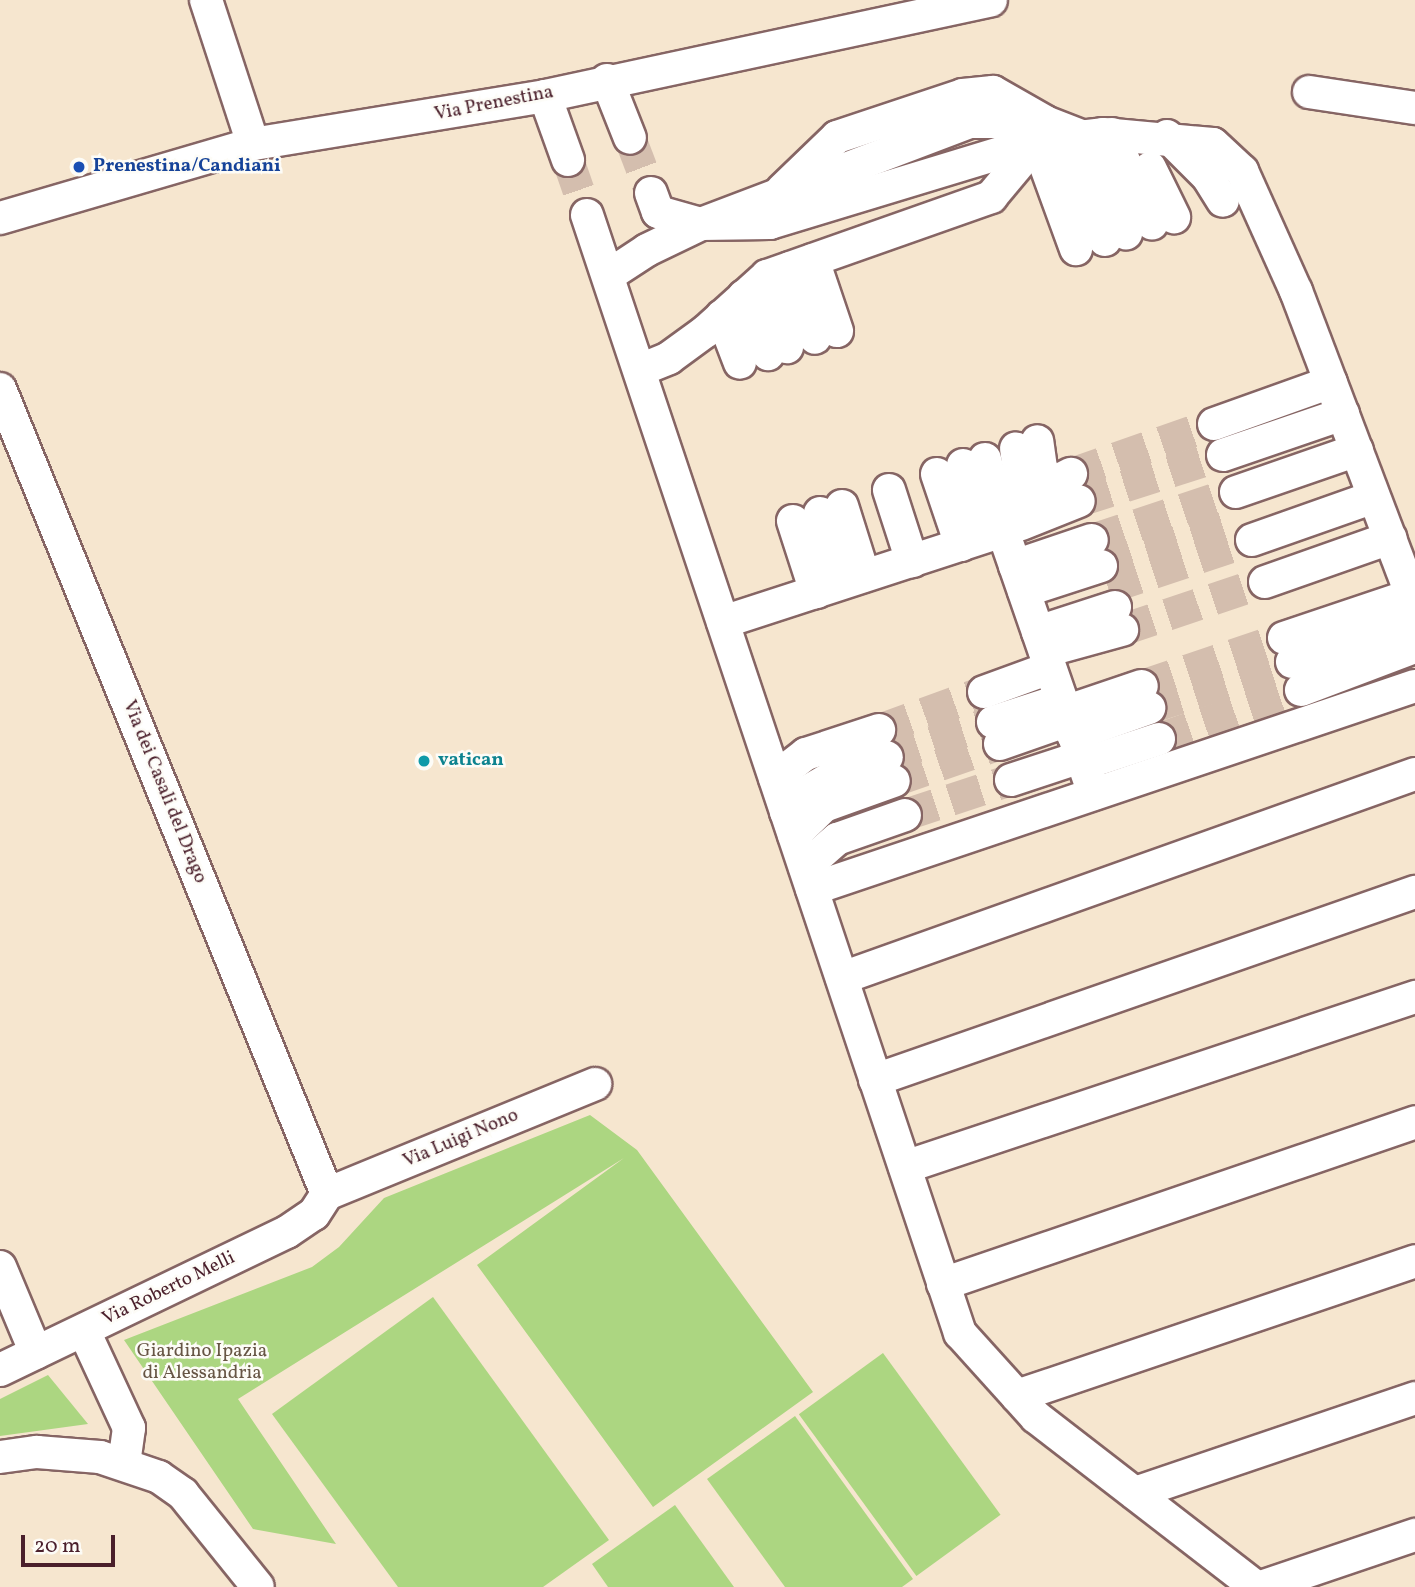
<!DOCTYPE html>
<html>
<head>
<meta charset="utf-8">
<style>
	body { margin:0 }
	#map { position:relative; width:1415px; height:1587px; overflow:hidden; background:#f6e6cf; font-family:Vollkorn,serif }
	div>[style] { position:absolute }
	.green>* { inset:0; background:#acd681; transform-origin:0 0 }
	.minor-tunnel>* { height:32px; margin-top:-16px; transform-origin:0; background:repeating-linear-gradient(90deg,#d4beae 0 32px,transparent 0 48px) }
	.roads { filter:drop-shadow(2px 0 #866564) drop-shadow(-2px 0 #866564) drop-shadow(0 2px #866564) drop-shadow(0 -2px #866564) }
	.minor>* { height:32px; margin:-16px; padding:0 16px; transform-origin:16px; border-radius:16px; background:#fff }
	.dots>* { width:19px; height:19px; translate:-50% -50%; box-sizing:border-box; border:4px solid #fdfcf7; border-radius:50% }
	span { translate:-50% -50%; white-space:nowrap; text-align:center; line-height:1.15; -webkit-text-stroke:5px #fdfcf7; paint-order:stroke }
	.street-label { font-size:19px; color:#4a1f2b }
	.transit-label { font-size:19px; color:#164399; font-weight:700 }
	.left { translate:0 -50%; text-align:left }
	.culture-label { font-size:19px; color:#0d838f; font-weight:700 }
	.park-label { font-size:19px; color:#675645 }
	.scale { position:absolute; left:21px; top:1535px; width:94px; height:32px; box-sizing:border-box; border:4px solid #4a1f2b; border-top:0; padding-left:9px; font-size:21px; line-height:24px; white-space:nowrap; color:#4a1f2b; -webkit-text-stroke:5px #fdfcf7; paint-order:stroke }
</style>
</head>
<body>
<div id="map">
	<div class="green">
		<div style="clip-path:polygon(590px 1115px,637px 1150px,813px 1392px,653px 1507px,477px 1265px,624px 1158px,238px 1399px,336px 1544px,253px 1529px,124px 1340px,312px 1267px,339px 1247px,384px 1198px)"></div>
		<div style="clip-path:polygon(433px 1297px,609px 1540px,543px 1587px,398px 1587px,272px 1414px)"></div>
		<div style="left:883px;top:1353px;width:200px;height:104px;rotate:54deg"></div>
		<div style="clip-path:polygon(48px 1375px,88px 1424px,0 1436px,0 1399px)"></div>
		<div style="clip-path:polygon(795px 1416px,913px 1579px,902px 1587px,785px 1587px,707px 1479px)"></div>
		<div style="clip-path:polygon(675px 1505px,734px 1587px,608px 1587px,592px 1564px)"></div>
	</div>
	<div class="minor-tunnel">
		<div style="left:630px;top:138px;width:59px;rotate:69.1deg"></div>
		<div style="left:568px;top:160px;width:58px;rotate:70.9deg"></div>
		<div style="left:1071px;top:474px;width:151px;rotate:-19.3deg"></div>
		<div style="left:1079px;top:501px;width:151px;rotate:-17.7deg"></div>
		<div style="left:1092px;top:540px;width:152px;rotate:-18.4deg"></div>
		<div style="left:1101px;top:566px;width:132px;rotate:-17.6deg"></div>
		<div style="left:1108px;top:588px;width:152px;rotate:-18.4deg"></div>
		<div style="left:1122px;top:630px;width:151px;rotate:-18.6deg"></div>
		<div style="left:1142px;top:686px;width:150px;rotate:-18.7deg"></div>
		<div style="left:1149px;top:708px;width:150px;rotate:-17.8deg"></div>
		<div style="left:879px;top:730px;width:112px;rotate:-19.9deg"></div>
		<div style="left:1159px;top:739px;width:150px;rotate:-19deg"></div>
		<div style="left:887px;top:757px;width:112px;rotate:-18.3deg"></div>
		<div style="left:894px;top:781px;width:112px;rotate:-19.2deg"></div>
		<div style="left:905px;top:815px;width:112px;rotate:-18.3deg"></div>
	</div>
	<div class="roads">
		<div class="minor">
			<div style="left:206px;top:0;width:151px;rotate:71.9deg"></div>
			<div style="left:607px;top:80px;width:62px;rotate:68.4deg"></div>
			<div style="left:1309px;top:92px;width:107px;rotate:8.6deg"></div>
			<div style="left:545px;top:96px;width:68px;rotate:70.2deg"></div>
			<div style="left:1112px;top:134px;width:98px;rotate:66deg"></div>
			<div style="left:1167px;top:136px;width:58px;rotate:45deg"></div>
			<div style="left:1208px;top:177px;width:28px;rotate:58deg"></div>
			<div style="left:1059px;top:139px;width:111px;rotate:65.5deg"></div>
			<div style="left:1037px;top:142px;width:114px;rotate:70deg"></div>
			<div style="left:1150px;top:168px;width:55px;rotate:63.9deg"></div>
			<div style="left:782px;top:190px;width:76px;rotate:-43.9deg"></div>
			<div style="left:837px;top:137px;width:133px;rotate:-18.4deg"></div>
			<div style="left:963px;top:95px;width:30px;rotate:-6deg"></div>
			<div style="left:993px;top:92px;width:59px;rotate:29.6deg"></div>
			<div style="left:651px;top:193px;width:20px;rotate:70deg"></div>
			<div style="left:658px;top:212px;width:45px;rotate:15.6deg"></div>
			<div style="left:701px;top:224px;width:69px;rotate:-0.8deg"></div>
			<div style="left:770px;top:223px;width:279px;rotate:-16.9deg"></div>
			<div style="left:1037px;top:142px;width:66px;rotate:-6.9deg"></div>
			<div style="left:1103px;top:134px;width:110px;rotate:5.2deg"></div>
			<div style="left:1213px;top:144px;width:40px;rotate:43deg"></div>
			<div style="left:1242px;top:171px;width:132px;rotate:65.8deg"></div>
			<div style="left:1296px;top:291px;width:335px;rotate:69.2deg"></div>
			<div style="left:587px;top:215px;width:1179px;rotate:71.55deg"></div>
			<div style="left:960px;top:1333px;width:113px;rotate:47.9deg"></div>
			<div style="left:1036px;top:1417px;width:278px;rotate:37.7deg"></div>
			<div style="left:0;top:218px;width:264px;rotate:-16.3deg"></div>
			<div style="left:253px;top:144px;width:296px;rotate:-9.3deg"></div>
			<div style="left:545px;top:96px;width:456px;rotate:-12.1deg"></div>
			<div style="left:813px;top:260px;width:75px;rotate:71.3deg"></div>
			<div style="left:790px;top:268px;width:74px;rotate:70.3deg"></div>
			<div style="left:609px;top:275px;width:45px;rotate:-33.3deg"></div>
			<div style="left:647px;top:250px;width:60px;rotate:-25.7deg"></div>
			<div style="left:701px;top:224px;width:288px;rotate:-20.8deg"></div>
			<div style="left:970px;top:122px;width:75px"></div>
			<div style="left:1045px;top:122px;width:40px;rotate:21deg"></div>
			<div style="left:1082px;top:136px;width:49px;rotate:60.8deg"></div>
			<div style="left:1106px;top:179px;width:58px;rotate:69.7deg"></div>
			<div style="left:767px;top:276px;width:74px;rotate:74.3deg"></div>
			<div style="left:744px;top:296px;width:63px;rotate:67.5deg"></div>
			<div style="left:722px;top:316px;width:50px;rotate:69deg"></div>
			<div style="left:640px;top:370px;width:31px;rotate:-22deg"></div>
			<div style="left:669px;top:358px;width:46px;rotate:-36.1deg"></div>
			<div style="left:706px;top:331px;width:82px;rotate:-42deg"></div>
			<div style="left:767px;top:276px;width:238px;rotate:-19.4deg"></div>
			<div style="left:991px;top:197px;width:72px;rotate:-50.1deg"></div>
			<div style="left:0;top:389px;width:869px;rotate:67.89deg"></div>
			<div style="left:1214px;top:424px;width:124px;rotate:-19.7deg"></div>
			<div style="left:1223px;top:455px;width:127px;rotate:-18.9deg"></div>
			<div style="left:985px;top:459px;width:74px;rotate:76deg"></div>
			<div style="left:963px;top:465px;width:51px;rotate:73deg"></div>
			<div style="left:937px;top:474px;width:75px;rotate:71.3deg"></div>
			<div style="left:889px;top:490px;width:75px;rotate:72.1deg"></div>
			<div style="left:1022px;top:492px;width:31px;rotate:-52deg"></div>
			<div style="left:1041px;top:468px;width:27px;rotate:-98deg"></div>
			<div style="left:1236px;top:492px;width:128px;rotate:-19.1deg"></div>
			<div style="left:842px;top:506px;width:73px;rotate:72.6deg"></div>
			<div style="left:820px;top:513px;width:72px;rotate:70.6deg"></div>
			<div style="left:793px;top:521px;width:75px;rotate:72.1deg"></div>
			<div style="left:1007px;top:524px;width:35px;rotate:-65deg"></div>
			<div style="left:1022px;top:492px;width:44px;rotate:-97.8deg"></div>
			<div style="left:1021px;top:524px;width:62px;rotate:-21.6deg"></div>
			<div style="left:1003px;top:531px;width:71px;rotate:-43.3deg"></div>
			<div style="left:1055px;top:482px;width:18px;rotate:-27deg"></div>
			<div style="left:1252px;top:540px;width:129px;rotate:-19.4deg"></div>
			<div style="left:1015px;top:566px;width:81px;rotate:-18.7deg"></div>
			<div style="left:1265px;top:582px;width:133px;rotate:-19.4deg"></div>
			<div style="left:1024px;top:591px;width:81px;rotate:-18deg"></div>
			<div style="left:723px;top:622px;width:294px;rotate:-18deg"></div>
			<div style="left:1003px;top:531px;width:278px;rotate:70.9deg"></div>
			<div style="left:1038px;top:632px;width:81px;rotate:-18deg"></div>
			<div style="left:1284px;top:638px;width:135px;rotate:-18.6deg"></div>
			<div style="left:1045px;top:651px;width:80px;rotate:-15.3deg"></div>
			<div style="left:1292px;top:662px;width:130px;rotate:-18.4deg"></div>
			<div style="left:1301px;top:690px;width:122px;rotate:-20.7deg"></div>
			<div style="left:984px;top:692px;width:70px;rotate:-20deg"></div>
			<div style="left:1065px;top:712px;width:81px;rotate:-18.7deg"></div>
			<div style="left:993px;top:722px;width:71px;rotate:-17.9deg"></div>
			<div style="left:1073px;top:735px;width:81px;rotate:-19.6deg"></div>
			<div style="left:1000px;top:744px;width:72px;rotate:-19.4deg"></div>
			<div style="left:1083px;top:764px;width:80px;rotate:-18.2deg"></div>
			<div style="left:775px;top:778px;width:39px;rotate:-38deg"></div>
			<div style="left:806px;top:754px;width:77px;rotate:-18.2deg"></div>
			<div style="left:1011px;top:780px;width:74px;rotate:-18.2deg"></div>
			<div style="left:786px;top:812px;width:25px;rotate:-47deg"></div>
			<div style="left:803px;top:794px;width:36px;rotate:-30deg"></div>
			<div style="left:834px;top:776px;width:56px;rotate:-19.7deg"></div>
			<div style="left:794px;top:835px;width:42px;rotate:-44deg"></div>
			<div style="left:824px;top:806px;width:74px;rotate:-19.7deg"></div>
			<div style="left:805px;top:867px;width:43px;rotate:-41.2deg"></div>
			<div style="left:837px;top:839px;width:72px;rotate:-19.4deg"></div>
			<div style="left:812px;top:889px;width:636px;rotate:-18.61deg"></div>
			<div style="left:842px;top:978px;width:608px;rotate:-19.6deg"></div>
			<div style="left:875px;top:1080px;width:572px;rotate:-19.2deg"></div>
			<div style="left:905px;top:1167px;width:538px;rotate:-18.43deg"></div>
			<div style="left:327px;top:1194px;width:290px;rotate:-22.3deg"></div>
			<div style="left:0;top:1267px;width:93px;rotate:67.3deg"></div>
			<div style="left:943px;top:1284px;width:499px;rotate:-18.9deg"></div>
			<div style="left:84px;top:1331px;width:107px;rotate:65.1deg"></div>
			<div style="left:129px;top:1428px;width:35px;rotate:98deg"></div>
			<div style="left:0;top:1370px;width:318px;rotate:-25.7deg"></div>
			<div style="left:287px;top:1232px;width:32px;rotate:-34deg"></div>
			<div style="left:314px;top:1214px;width:24px;rotate:-57deg"></div>
			<div style="left:1017px;top:1396px;width:420px;rotate:-18.7deg"></div>
			<div style="left:0;top:1457px;width:37px;rotate:-8deg"></div>
			<div style="left:37px;top:1452px;width:63px;rotate:4.5deg"></div>
			<div style="left:100px;top:1457px;width:62px;rotate:18.7deg"></div>
			<div style="left:159px;top:1477px;width:29px;rotate:35deg"></div>
			<div style="left:183px;top:1494px;width:119px;rotate:51.1deg"></div>
			<div style="left:1135px;top:1493px;width:296px;rotate:-18.7deg"></div>
			<div style="left:1261px;top:1587px;width:163px;rotate:-18.7deg"></div>
		</div>
	</div>
	<div class="dots">
		<div style="left:79px;top:167px;background:#1a4fb4"></div>
		<div style="left:424px;top:761px;background:#0f9aa8"></div>
	</div>
	<div class="street-label">
		<span style="left:494px;top:104px;rotate:-11deg">Via Prenestina</span>
		<span style="left:164px;top:792px;rotate:68deg">Via dei Casali del Drago</span>
		<span style="left:461px;top:1139px;rotate:-23deg">Via Luigi Nono</span>
		<span style="left:169px;top:1289px;rotate:-26deg">Via Roberto Melli</span>
	</div>
	<div class="transit-label">
		<span class="left" style="left:93px;top:167px">Prenestina/Candiani</span>
	</div>
	<div class="culture-label">
		<span class="left" style="left:438px;top:761px">vatican</span>
	</div>
	<div class="park-label">
		<span style="left:202px;top:1363px">Giardino Ipazia<br>di Alessandria</span>
	</div>
	<div class="scale">20 m</div>
</div>
</body>
</html>
